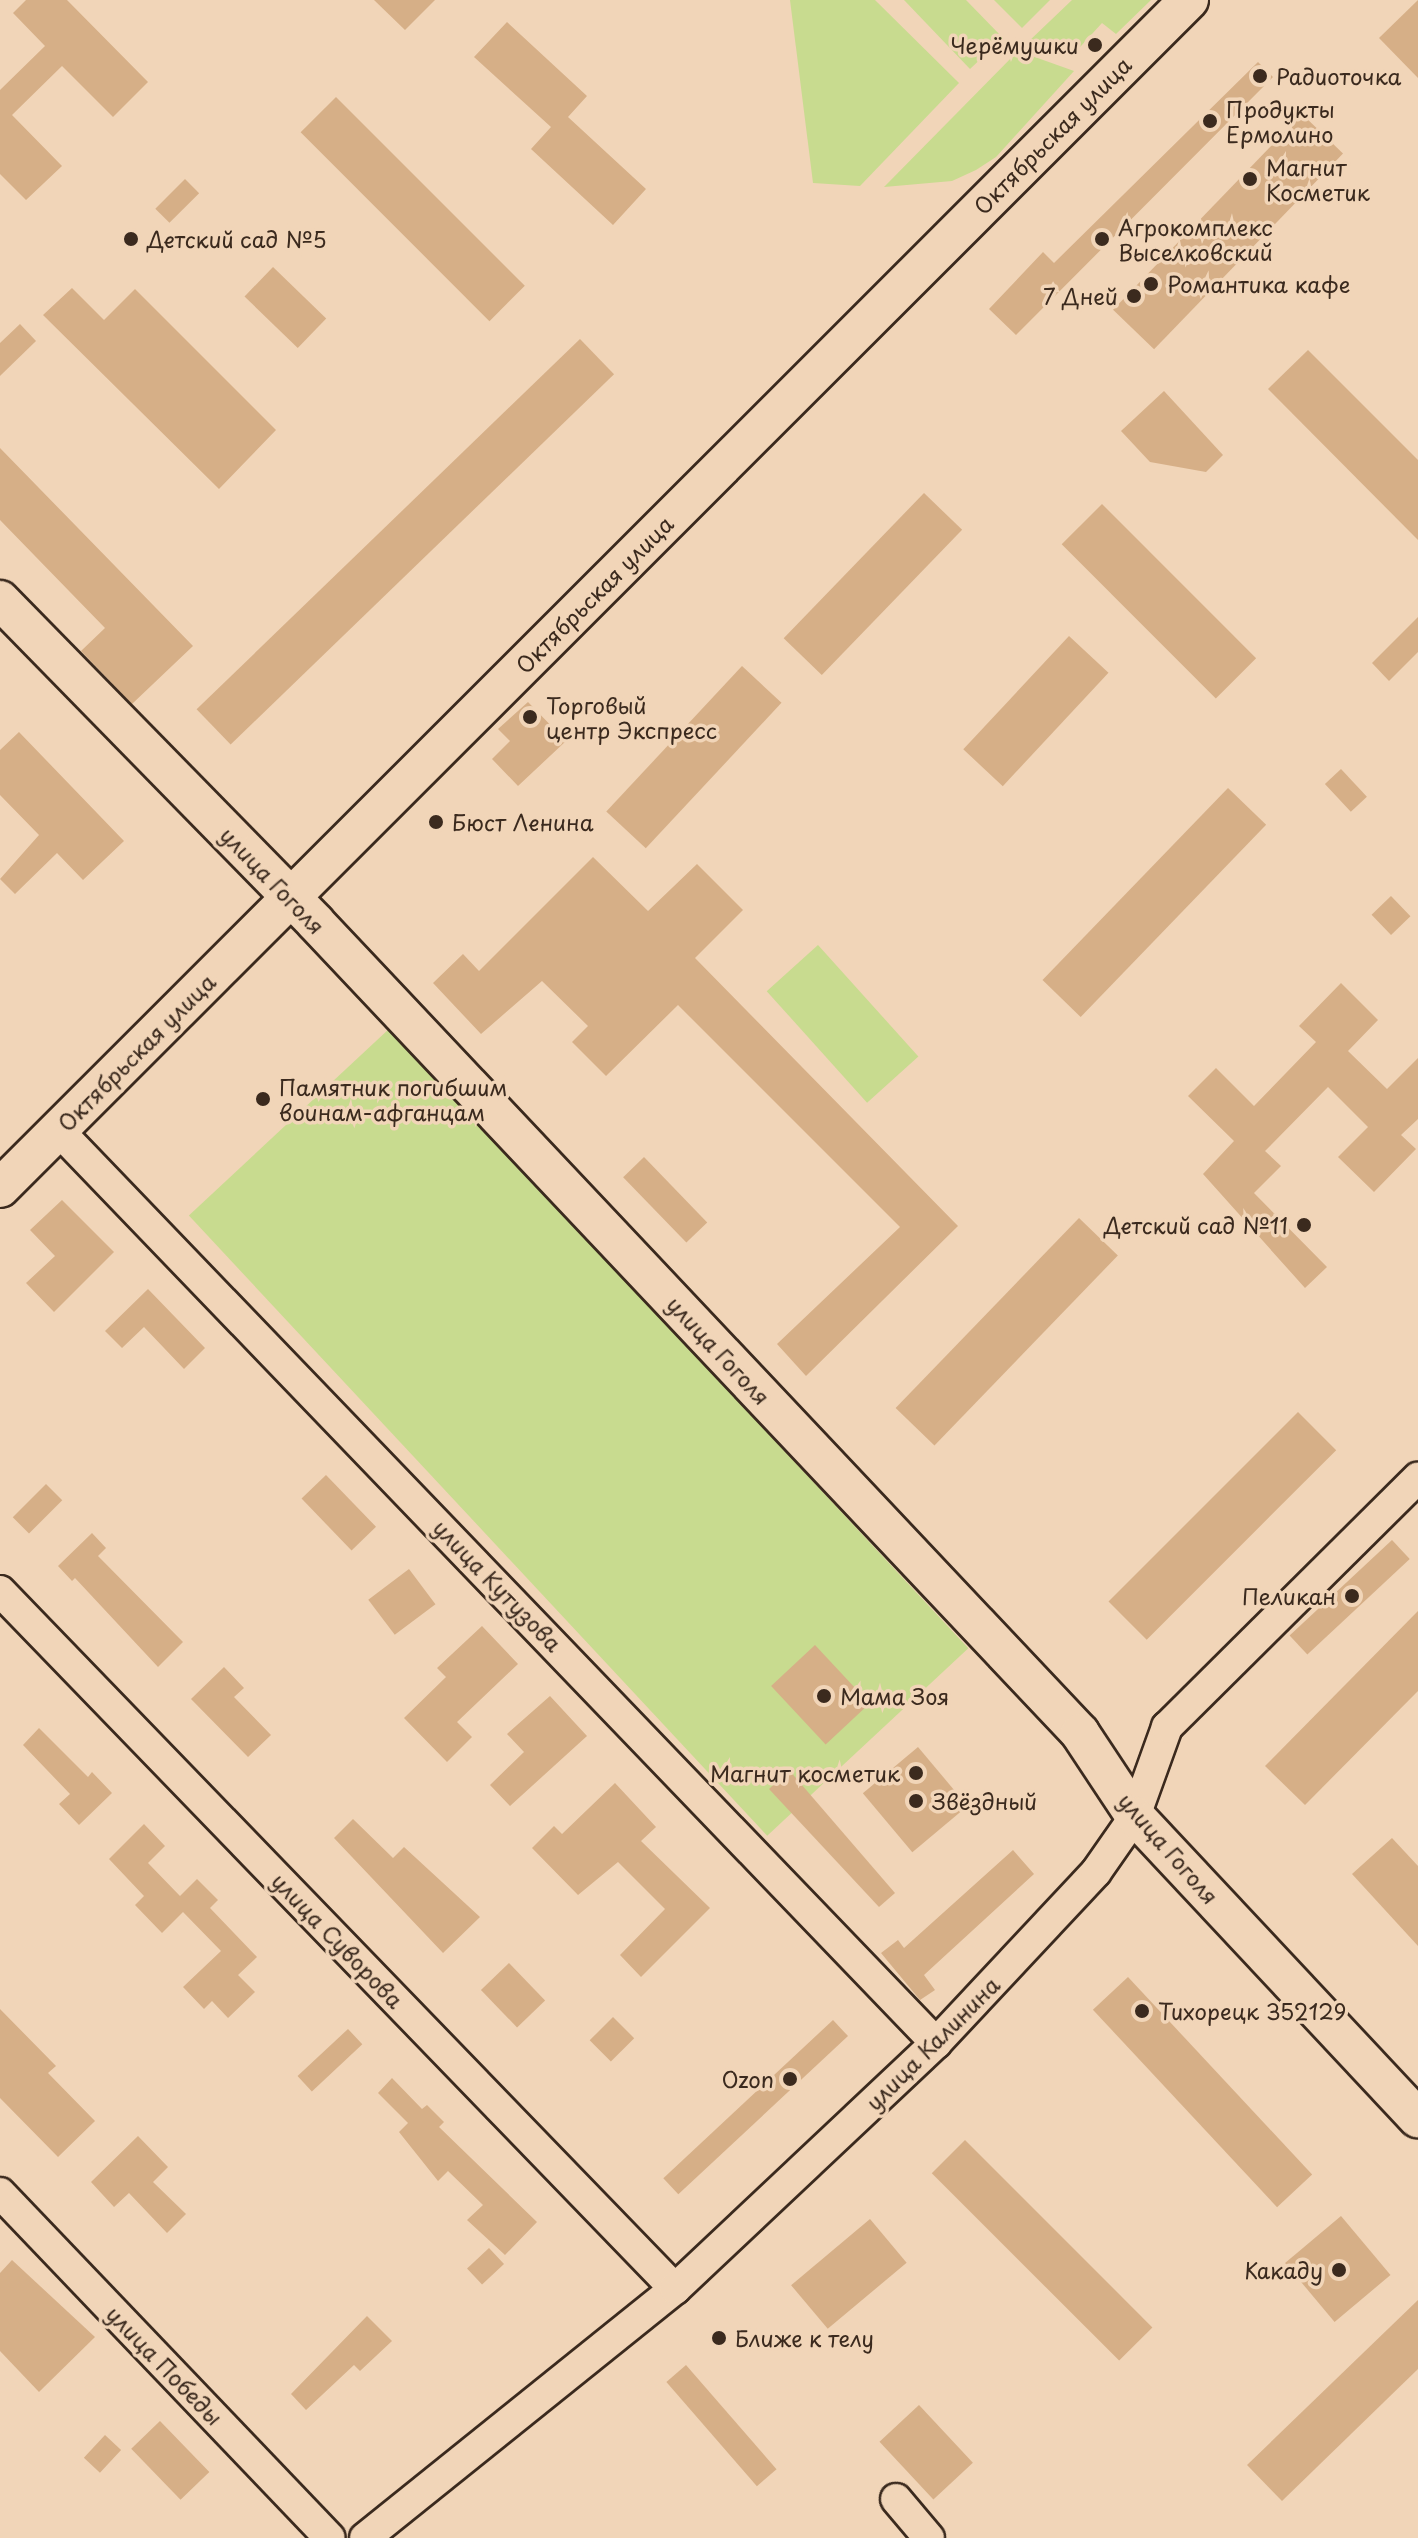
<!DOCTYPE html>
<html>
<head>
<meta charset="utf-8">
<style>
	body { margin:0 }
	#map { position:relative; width:1418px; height:2538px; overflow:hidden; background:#f1d5b8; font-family:"Playpen Sans",sans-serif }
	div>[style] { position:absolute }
	.green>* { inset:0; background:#c8db8f; transform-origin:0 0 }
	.building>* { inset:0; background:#d6af87; transform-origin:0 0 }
	.roads { filter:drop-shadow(2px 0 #3b2a1e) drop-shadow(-2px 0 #3b2a1e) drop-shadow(0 2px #3b2a1e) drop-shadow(0 -2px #3b2a1e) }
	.minor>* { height:30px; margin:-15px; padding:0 15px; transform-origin:15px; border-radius:15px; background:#f1d5b8 }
	.major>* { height:38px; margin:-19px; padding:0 19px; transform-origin:19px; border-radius:19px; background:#f1d5b8 }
	.dots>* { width:22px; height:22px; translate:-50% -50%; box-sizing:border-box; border:4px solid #f1d5b8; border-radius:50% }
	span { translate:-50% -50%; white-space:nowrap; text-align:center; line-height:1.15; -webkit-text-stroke:7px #f1d5b8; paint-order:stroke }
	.poi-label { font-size:22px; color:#3b2a1e }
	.right { translate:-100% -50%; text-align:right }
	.left { translate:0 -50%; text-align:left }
	.street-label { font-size:22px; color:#3b2a1e }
</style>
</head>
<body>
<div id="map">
	<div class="green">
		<div style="clip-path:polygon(790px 0,875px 0,959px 83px,860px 186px,813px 183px)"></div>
		<div style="clip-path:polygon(904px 0,966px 0,1003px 38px,970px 69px)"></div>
		<div style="clip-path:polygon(994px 0,1050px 0,1022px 28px)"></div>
		<div style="clip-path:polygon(1072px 0,1151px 0,1116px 34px,1102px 23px,1071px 57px,1028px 42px)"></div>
		<div style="clip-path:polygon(1018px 51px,1074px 71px,996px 157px,976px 170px,952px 181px,884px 187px)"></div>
		<div style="left:818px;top:945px;width:150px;height:69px;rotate:48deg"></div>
		<div style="left:390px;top:1028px;width:848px;height:275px;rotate:47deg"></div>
	</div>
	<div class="building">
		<div style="clip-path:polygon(26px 0,67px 0,148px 82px,113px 117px,62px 66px,12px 115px,62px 166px,26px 200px,0 174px,0 90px,45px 46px,13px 13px)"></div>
		<div style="clip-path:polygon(374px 0,435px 0,405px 30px)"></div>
		<div style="clip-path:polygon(1418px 0,1418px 78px,1379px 38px)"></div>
		<div style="clip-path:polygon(507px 22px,587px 96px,568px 117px,646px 189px,613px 225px,531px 149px,551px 127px,474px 57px)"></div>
		<div style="clip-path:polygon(1258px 62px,1273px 77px,1016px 335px,989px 309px,1043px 252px,1054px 263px)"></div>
		<div style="left:336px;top:97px;width:267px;height:50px;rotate:45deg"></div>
		<div style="left:1302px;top:114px;width:57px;height:272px;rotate:44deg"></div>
		<div style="left:185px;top:179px;width:20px;height:42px;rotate:45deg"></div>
		<div style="left:273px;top:267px;width:74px;height:41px;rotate:44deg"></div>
		<div style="clip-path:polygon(72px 288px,104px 320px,135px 289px,276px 430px,219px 489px,43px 315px)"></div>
		<div style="clip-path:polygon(20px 324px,36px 341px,0 376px,0 343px)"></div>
		<div style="left:580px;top:339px;width:49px;height:533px;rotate:46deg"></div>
		<div style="clip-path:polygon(1308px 350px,1418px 460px,1418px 540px,1268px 389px)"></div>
		<div style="clip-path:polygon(1164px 391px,1223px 455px,1206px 472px,1150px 462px,1121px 431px)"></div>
		<div style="clip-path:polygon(0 448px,193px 646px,132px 704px,81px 651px,105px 628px,0 520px)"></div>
		<div style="left:924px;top:493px;width:53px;height:202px;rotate:44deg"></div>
		<div style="left:1102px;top:504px;width:218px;height:57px;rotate:45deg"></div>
		<div style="clip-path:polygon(1418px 617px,1418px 652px,1389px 681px,1372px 663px)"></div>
		<div style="left:1069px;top:636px;width:54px;height:155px;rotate:43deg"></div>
		<div style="left:742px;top:666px;width:54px;height:199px;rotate:43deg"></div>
		<div style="clip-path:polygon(528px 702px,566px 741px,518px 786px,492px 759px,510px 741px,498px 729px)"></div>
		<div style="clip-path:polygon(19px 732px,124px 841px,83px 880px,57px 853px,15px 894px,0 879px,39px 835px,0 795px,0 750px)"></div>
		<div style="left:1341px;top:769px;width:38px;height:22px;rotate:47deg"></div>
		<div style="left:1228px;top:788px;width:53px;height:267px;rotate:44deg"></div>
		<div style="clip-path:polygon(593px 857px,648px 911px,697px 864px,743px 910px,695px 958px,958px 1226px,806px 1376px,777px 1344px,900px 1227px,678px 1005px,606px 1076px,572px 1042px,588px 1026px,542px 981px,481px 1034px,433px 983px,463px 954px,479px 971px)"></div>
		<div style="left:1391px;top:896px;width:28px;height:27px;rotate:46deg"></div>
		<div style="clip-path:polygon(1341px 983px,1378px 1020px,1348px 1051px,1387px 1089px,1418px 1058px,1418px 1119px,1401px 1135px,1416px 1149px,1374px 1192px,1338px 1157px,1368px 1127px,1328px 1087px,1265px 1151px,1281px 1166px,1254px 1193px,1327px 1267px,1305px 1288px,1203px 1174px,1234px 1141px,1188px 1096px,1216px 1068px,1254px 1106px,1316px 1042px,1299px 1026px)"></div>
		<div style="left:644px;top:1157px;width:91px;height:29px;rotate:46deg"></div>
		<div style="clip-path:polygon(62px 1200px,114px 1252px,54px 1312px,26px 1283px,55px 1256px,30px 1230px)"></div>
		<div style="left:1079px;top:1218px;width:54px;height:264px;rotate:44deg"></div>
		<div style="clip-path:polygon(148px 1289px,205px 1348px,184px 1369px,144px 1327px,122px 1348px,105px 1331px)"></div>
		<div style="left:1298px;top:1412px;width:54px;height:268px;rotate:45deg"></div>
		<div style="left:326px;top:1475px;width:72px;height:34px;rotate:46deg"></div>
		<div style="left:46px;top:1484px;width:23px;height:47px;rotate:45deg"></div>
		<div style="clip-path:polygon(92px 1533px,106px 1548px,98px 1556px,183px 1642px,158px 1667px,75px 1578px,72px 1581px,58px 1566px)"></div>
		<div style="left:1392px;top:1540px;width:26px;height:140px;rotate:47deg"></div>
		<div style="left:409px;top:1569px;width:44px;height:51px;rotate:53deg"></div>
		<div style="clip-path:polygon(1418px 1611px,1418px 1691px,1305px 1805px,1265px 1766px)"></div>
		<div style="clip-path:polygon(482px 1626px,518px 1664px,457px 1722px,472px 1737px,447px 1762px,404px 1718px,446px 1677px,437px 1668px)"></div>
		<div style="left:815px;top:1645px;width:80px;height:60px;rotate:47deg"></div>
		<div style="clip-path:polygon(224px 1667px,244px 1688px,234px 1697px,271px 1735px,248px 1757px,191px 1699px)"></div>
		<div style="clip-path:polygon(550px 1696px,587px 1736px,510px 1806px,490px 1785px,524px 1752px,507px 1734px)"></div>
		<div style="clip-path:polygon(39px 1728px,88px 1777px,92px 1772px,112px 1793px,79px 1825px,59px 1804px,70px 1794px,23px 1745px)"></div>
		<div style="left:918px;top:1747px;width:77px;height:72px;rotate:50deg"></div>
		<div style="clip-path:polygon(789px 1770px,895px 1893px,879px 1907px,769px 1789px)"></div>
		<div style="clip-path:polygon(615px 1783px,656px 1827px,641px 1841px,710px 1908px,641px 1977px,620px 1955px,665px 1909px,618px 1862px,578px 1895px,532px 1848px,554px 1826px,562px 1834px)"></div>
		<div style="clip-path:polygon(353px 1819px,393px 1858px,404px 1847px,480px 1917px,443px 1953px,334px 1838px)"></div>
		<div style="clip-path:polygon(144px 1824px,165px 1846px,148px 1863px,180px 1896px,197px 1879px,218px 1900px,210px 1908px,257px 1957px,238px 1975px,255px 1992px,228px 2018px,212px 2001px,204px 2009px,183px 1987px,221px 1951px,183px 1912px,162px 1933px,135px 1905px,144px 1896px,109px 1859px)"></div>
		<div style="clip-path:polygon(1392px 1838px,1418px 1866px,1418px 1946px,1352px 1874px)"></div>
		<div style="clip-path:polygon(1013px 1850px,1034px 1874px,924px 1975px,935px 1990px,920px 2000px,881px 1953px,898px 1940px,904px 1948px)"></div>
		<div style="left:509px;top:1963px;width:52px;height:39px;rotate:46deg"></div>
		<div style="left:1128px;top:1977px;width:270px;height:48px;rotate:47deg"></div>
		<div style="clip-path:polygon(0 2009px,56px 2066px,48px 2073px,95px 2121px,58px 2157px,0 2098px)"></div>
		<div style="left:613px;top:2017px;width:30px;height:33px;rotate:45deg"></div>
		<div style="left:833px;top:2020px;width:22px;height:232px;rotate:47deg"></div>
		<div style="left:348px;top:2029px;width:21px;height:69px;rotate:47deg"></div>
		<div style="clip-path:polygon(392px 2078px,422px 2109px,427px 2105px,444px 2122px,439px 2127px,537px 2222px,505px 2255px,467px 2220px,483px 2205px,448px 2171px,438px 2181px,399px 2132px,408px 2123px,378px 2093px)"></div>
		<div style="clip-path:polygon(138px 2136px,168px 2167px,153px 2182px,186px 2214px,167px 2233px,129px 2193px,114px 2207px,91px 2182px)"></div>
		<div style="left:965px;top:2140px;width:265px;height:47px;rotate:45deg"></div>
		<div style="left:1341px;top:2216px;width:77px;height:73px;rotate:50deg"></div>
		<div style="left:870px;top:2219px;width:57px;height:103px;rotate:50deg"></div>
		<div style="left:489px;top:2248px;width:22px;height:30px;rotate:47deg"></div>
		<div style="clip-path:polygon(12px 2260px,95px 2337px,39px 2392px,0 2351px,0 2273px)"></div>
		<div style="clip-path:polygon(1418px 2300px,1418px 2369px,1282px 2501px,1247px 2465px)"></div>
		<div style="clip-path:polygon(367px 2316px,392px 2341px,360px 2371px,354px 2365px,306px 2410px,291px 2394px)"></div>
		<div style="left:686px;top:2365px;width:138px;height:26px;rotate:49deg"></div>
		<div style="left:919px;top:2405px;width:79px;height:54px;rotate:47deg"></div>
		<div style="left:160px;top:2421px;width:71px;height:40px;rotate:46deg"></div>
		<div style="left:105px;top:2435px;width:22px;height:31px;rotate:43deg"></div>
	</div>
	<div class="roads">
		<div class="minor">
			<div style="left:58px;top:1130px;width:1267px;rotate:46.12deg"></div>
			<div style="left:0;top:1591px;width:971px;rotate:45.96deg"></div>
			<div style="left:0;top:2193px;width:477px;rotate:46.3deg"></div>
			<div style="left:896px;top:2499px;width:51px;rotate:49.8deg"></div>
			<div style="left:365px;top:2538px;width:398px;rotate:-38.8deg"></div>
			<div style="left:675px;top:2289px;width:359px;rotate:-43.3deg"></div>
			<div style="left:936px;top:2043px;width:234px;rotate:-46.9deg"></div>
			<div style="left:1096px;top:1872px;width:68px;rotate:-55.1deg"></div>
			<div style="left:1135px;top:1816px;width:95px;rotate:-70.2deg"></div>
			<div style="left:1167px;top:1727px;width:354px;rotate:-44.8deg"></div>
		</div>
		<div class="major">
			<div style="left:0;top:600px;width:450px;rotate:45.6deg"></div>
			<div style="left:315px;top:922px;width:1115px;rotate:46.67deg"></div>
			<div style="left:1080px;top:1733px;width:100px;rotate:56.5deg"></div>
			<div style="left:1135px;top:1816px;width:414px;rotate:46.9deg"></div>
			<div style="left:0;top:1188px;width:1681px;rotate:-44.98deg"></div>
		</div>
	</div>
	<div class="dots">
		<div style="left:1095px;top:45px;background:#3b2a1e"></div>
		<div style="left:1260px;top:76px;background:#3b2a1e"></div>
		<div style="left:1210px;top:121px;background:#3b2a1e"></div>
		<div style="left:1250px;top:179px;background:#3b2a1e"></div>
		<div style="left:131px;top:239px;background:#3b2a1e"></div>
		<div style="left:1102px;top:239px;background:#3b2a1e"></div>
		<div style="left:1151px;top:284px;background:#3b2a1e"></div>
		<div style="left:1134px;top:296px;background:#3b2a1e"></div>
		<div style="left:530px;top:717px;background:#3b2a1e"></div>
		<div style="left:436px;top:822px;background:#3b2a1e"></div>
		<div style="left:263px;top:1099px;background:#3b2a1e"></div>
		<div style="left:1304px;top:1225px;background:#3b2a1e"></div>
		<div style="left:1352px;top:1596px;background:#3b2a1e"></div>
		<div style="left:824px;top:1696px;background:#3b2a1e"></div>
		<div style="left:916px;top:1773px;background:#3b2a1e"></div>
		<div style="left:916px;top:1801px;background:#3b2a1e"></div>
		<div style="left:1142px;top:2011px;background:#3b2a1e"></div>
		<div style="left:790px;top:2079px;background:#3b2a1e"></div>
		<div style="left:1339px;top:2270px;background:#3b2a1e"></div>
		<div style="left:719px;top:2338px;background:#3b2a1e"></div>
	</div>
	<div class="poi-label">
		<span class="right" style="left:1079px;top:45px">Черёмушки</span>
		<span class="left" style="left:1276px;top:76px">Радиоточка</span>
		<span class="left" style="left:1226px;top:121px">Продукты<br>Ермолино</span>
		<span class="left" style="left:1266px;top:179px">Магнит<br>Косметик</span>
		<span class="left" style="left:1118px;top:239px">Агрокомплекс<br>Выселковский</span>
		<span class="left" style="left:147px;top:239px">Детский сад №5</span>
		<span class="left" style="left:1167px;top:284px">Романтика кафе</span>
		<span class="right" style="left:1118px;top:296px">7 Дней</span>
		<span class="left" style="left:546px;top:717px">Торговый<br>центр Экспресс</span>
		<span class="left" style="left:452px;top:822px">Бюст Ленина</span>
		<span class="left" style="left:279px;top:1099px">Памятник погибшим<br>воинам-афганцам</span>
		<span class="right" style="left:1288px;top:1225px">Детский сад №11</span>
		<span class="right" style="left:1336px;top:1596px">Пеликан</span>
		<span class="left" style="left:840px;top:1696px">Мама Зоя</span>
		<span class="right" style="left:900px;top:1773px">Магнит косметик</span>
		<span class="left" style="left:932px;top:1801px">Звёздный</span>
		<span class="left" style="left:1158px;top:2011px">Тихорецк 352129</span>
		<span class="right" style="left:774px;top:2079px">Ozon</span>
		<span class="right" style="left:1323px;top:2270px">Какаду</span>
		<span class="left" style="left:735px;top:2338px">Ближе к телу</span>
	</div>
	<div class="street-label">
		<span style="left:1052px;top:135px;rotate:-45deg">Октябрьская улица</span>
		<span style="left:594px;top:594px;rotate:-45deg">Октябрьская улица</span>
		<span style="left:273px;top:880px;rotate:46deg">улица Гоголя</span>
		<span style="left:136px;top:1052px;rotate:-45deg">Октябрьская улица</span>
		<span style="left:719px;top:1350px;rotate:47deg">улица Гоголя</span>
		<span style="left:498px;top:1585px;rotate:46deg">улица Кутузова</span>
		<span style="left:1169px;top:1848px;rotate:49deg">улица Гоголя</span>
		<span style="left:338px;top:1940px;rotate:46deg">улица Суворова</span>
		<span style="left:932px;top:2043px;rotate:-45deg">улица Калинина</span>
		<span style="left:165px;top:2365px;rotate:46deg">улица Победы</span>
	</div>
</div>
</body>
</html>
